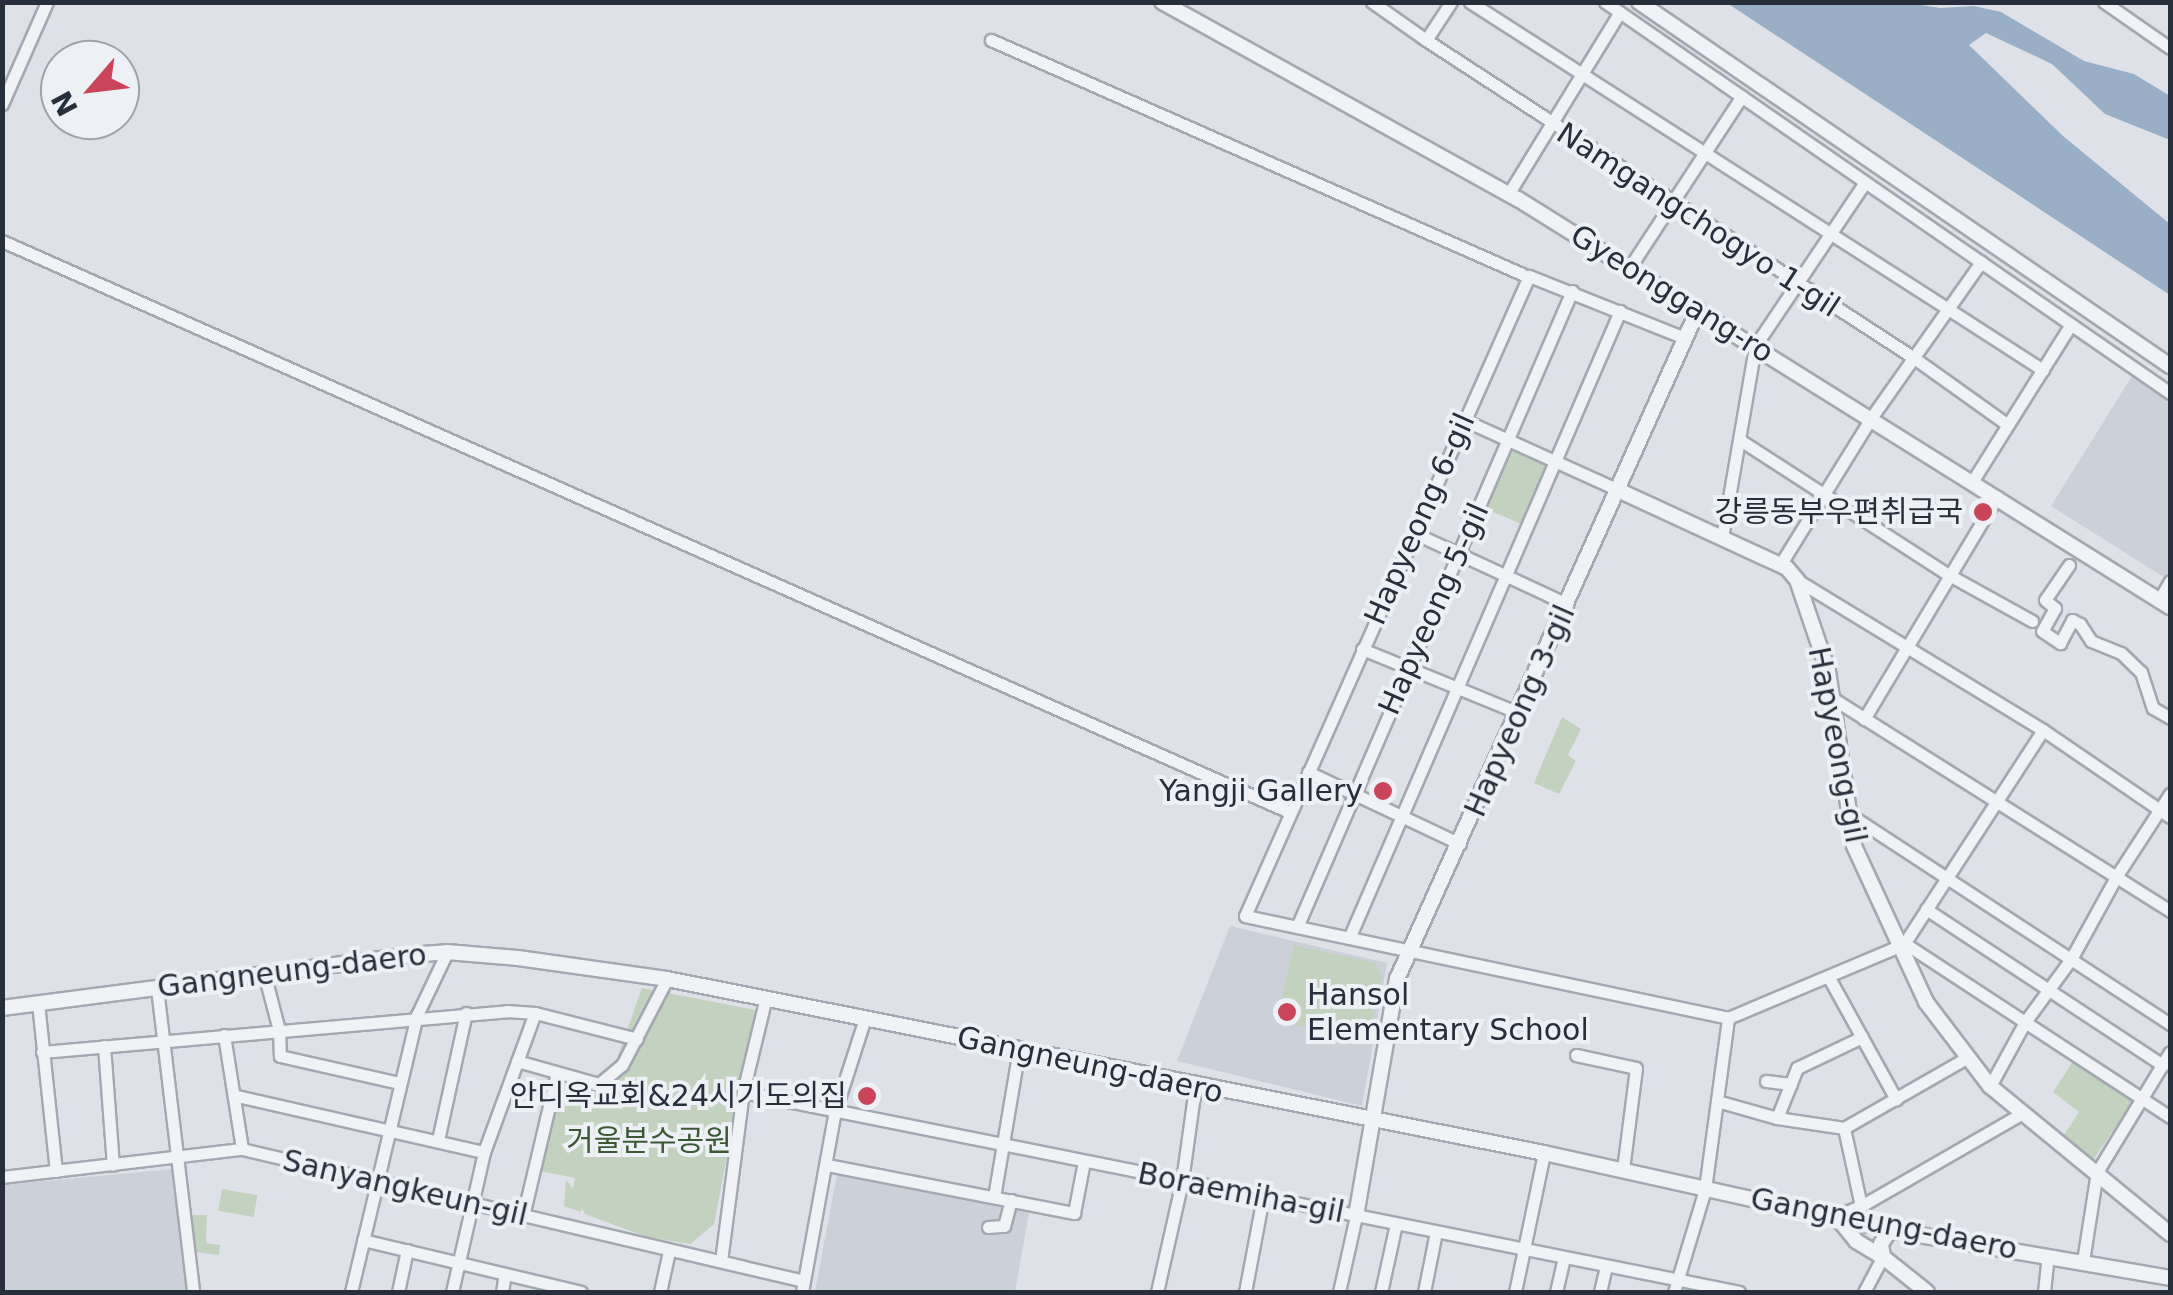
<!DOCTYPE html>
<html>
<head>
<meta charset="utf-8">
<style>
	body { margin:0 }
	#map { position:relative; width:2173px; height:1295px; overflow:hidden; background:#dee1e7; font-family:"DejaVu Sans","Noto Sans KR",sans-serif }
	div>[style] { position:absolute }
	.built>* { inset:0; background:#ccd0d9 }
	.green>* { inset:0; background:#c3d1bf; transform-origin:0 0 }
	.water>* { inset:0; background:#99afc6 }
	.roads { filter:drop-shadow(2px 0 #a3a8b1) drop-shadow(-2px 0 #a3a8b1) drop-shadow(0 2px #a3a8b1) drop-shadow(0 -2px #a3a8b1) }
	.minor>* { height:11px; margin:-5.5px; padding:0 5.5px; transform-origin:5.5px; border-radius:5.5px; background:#f0f2f5 }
	.tertiary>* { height:14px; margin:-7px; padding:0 7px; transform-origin:7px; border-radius:7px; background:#f0f2f5 }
	.dots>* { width:28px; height:28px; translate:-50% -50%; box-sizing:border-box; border:5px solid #edf0f5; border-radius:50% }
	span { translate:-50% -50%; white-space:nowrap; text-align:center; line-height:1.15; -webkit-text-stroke:8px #edf0f5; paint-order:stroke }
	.street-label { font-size:30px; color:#272f3d }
	.poi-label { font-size:30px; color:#272f3d }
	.right { translate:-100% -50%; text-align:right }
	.left { translate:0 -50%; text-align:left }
	.park-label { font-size:30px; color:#3c5835 }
	.frame { position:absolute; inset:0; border:5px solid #272f3d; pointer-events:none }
	.north { position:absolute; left:40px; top:40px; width:100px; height:100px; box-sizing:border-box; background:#edf0f5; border:2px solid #9ea3ab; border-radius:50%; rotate:242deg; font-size:28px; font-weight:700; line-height:40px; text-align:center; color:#272f3d }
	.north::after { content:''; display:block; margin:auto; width:35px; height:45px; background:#ca455a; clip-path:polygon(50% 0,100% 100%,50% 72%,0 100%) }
</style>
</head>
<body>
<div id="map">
	<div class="built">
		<div style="clip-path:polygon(2132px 376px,2170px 401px,2170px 573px,2167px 579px,2051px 506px)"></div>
		<div style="clip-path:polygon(1230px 926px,1387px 963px,1362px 1106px,1177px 1061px)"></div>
		<div style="clip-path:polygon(173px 1169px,187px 1292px,3px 1292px,3px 1185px)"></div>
		<div style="clip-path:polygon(837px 1174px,1029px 1213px,1015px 1292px,815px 1292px)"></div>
	</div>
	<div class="green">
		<div style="left:1509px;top:446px;width:44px;height:67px;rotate:23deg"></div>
		<div style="clip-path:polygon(1562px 717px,1581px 729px,1568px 755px,1576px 761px,1559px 794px,1534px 783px)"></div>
		<div style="clip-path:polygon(1294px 945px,1375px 963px,1382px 977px,1368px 1041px,1277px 1021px)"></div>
		<div style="clip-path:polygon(642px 988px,755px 1010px,714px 1224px,690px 1244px,647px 1237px,585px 1214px,582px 1208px,581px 1212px,564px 1206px,566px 1180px,573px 1189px,575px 1178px,540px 1171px,559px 1077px,596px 1080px,615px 1064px)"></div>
		<div style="clip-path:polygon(2074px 1060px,2134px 1099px,2094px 1159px,2062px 1138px,2079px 1112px,2053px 1092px)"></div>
		<div style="left:222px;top:1189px;width:36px;height:22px;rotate:10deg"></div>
		<div style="clip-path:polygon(192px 1215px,207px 1215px,206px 1243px,220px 1245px,219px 1255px,195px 1252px)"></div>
	</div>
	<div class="water">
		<div style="clip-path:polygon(1909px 3px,1940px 8px,1974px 6px,2001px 12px,2084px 61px,2134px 74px,2170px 96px,2170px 140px,2105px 114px,2052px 64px,1986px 33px,1969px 45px,2063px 136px,2170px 224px,2170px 295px,1727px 3px)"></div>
	</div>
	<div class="roads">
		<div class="minor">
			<div style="left:1372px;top:2px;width:66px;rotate:35.1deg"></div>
			<div style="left:1451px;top:2px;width:45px;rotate:123.3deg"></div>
			<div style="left:1426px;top:40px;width:582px;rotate:33.09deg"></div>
			<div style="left:1914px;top:358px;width:115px;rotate:35.5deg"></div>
			<div style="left:1470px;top:2px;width:681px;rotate:32.71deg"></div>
			<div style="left:1605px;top:2px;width:687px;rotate:34.68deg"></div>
			<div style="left:2104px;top:2px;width:80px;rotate:34.9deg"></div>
			<div style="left:991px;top:40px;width:580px;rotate:23.78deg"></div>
			<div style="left:2px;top:104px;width:111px;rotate:-66.2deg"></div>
			<div style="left:1509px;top:193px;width:212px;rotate:-58.5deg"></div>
			<div style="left:2px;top:241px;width:1404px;rotate:23.92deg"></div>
			<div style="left:1630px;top:267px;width:204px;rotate:-56.8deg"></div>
			<div style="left:1685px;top:338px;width:168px;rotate:-158.3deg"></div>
			<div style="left:1529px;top:276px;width:700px;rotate:113.93deg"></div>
			<div style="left:1245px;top:916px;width:494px;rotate:11.9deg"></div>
			<div style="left:1728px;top:1018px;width:183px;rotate:-22.8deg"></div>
			<div style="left:1464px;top:420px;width:169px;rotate:24.4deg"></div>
			<div style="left:1740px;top:440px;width:249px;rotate:32.9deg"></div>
			<div style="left:1949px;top:575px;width:95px;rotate:29deg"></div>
			<div style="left:1972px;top:482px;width:186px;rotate:-57.9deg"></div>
			<div style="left:1414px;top:533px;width:169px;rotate:24.9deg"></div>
			<div style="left:1722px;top:538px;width:195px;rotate:-80.2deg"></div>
			<div style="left:1755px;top:346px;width:197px;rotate:-56.1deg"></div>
			<div style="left:1780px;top:565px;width:173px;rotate:-58.2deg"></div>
			<div style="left:1871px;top:418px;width:191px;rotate:-54.8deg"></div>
			<div style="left:2069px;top:565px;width:42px;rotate:124.4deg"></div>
			<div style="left:2045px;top:600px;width:13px;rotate:39deg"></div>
			<div style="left:2055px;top:608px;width:26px;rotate:119deg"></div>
			<div style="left:2042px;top:631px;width:22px;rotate:34deg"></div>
			<div style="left:2060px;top:643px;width:26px;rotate:-62deg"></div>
			<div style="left:2072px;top:620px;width:9px;rotate:27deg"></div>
			<div style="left:2080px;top:624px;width:20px;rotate:57deg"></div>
			<div style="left:2091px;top:641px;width:32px;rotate:22deg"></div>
			<div style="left:2121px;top:653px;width:28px;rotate:44deg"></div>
			<div style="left:2141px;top:672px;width:38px;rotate:72deg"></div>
			<div style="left:2153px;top:708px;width:20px;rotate:30deg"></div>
			<div style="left:1797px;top:580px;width:288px;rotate:31.4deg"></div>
			<div style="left:2043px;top:730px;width:154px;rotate:34.4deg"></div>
			<div style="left:2159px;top:600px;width:22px;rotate:-60deg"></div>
			<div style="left:1362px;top:649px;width:170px;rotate:22.2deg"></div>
			<div style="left:1832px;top:698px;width:400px;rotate:32.2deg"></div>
			<div style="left:1864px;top:719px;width:259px;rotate:-59.1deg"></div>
			<div style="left:1308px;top:772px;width:168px;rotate:25.3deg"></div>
			<div style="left:1849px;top:814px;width:384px;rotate:33.2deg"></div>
			<div style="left:1926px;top:909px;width:284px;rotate:33.4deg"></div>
			<div style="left:1297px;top:927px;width:693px;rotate:-66.62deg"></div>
			<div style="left:1350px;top:936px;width:681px;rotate:-66.64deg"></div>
			<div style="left:1898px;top:939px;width:325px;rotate:33.2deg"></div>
			<div style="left:1904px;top:944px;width:255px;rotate:-57deg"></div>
			<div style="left:264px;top:973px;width:59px;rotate:75.3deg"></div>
			<div style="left:279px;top:1030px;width:26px;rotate:88deg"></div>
			<div style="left:280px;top:1056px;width:123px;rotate:12.7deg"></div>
			<div style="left:1828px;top:976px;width:141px;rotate:61.1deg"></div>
			<div style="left:157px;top:988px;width:306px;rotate:83.2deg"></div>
			<div style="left:38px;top:1003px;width:169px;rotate:83.9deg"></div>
			<div style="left:224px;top:1035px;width:115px;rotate:81deg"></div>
			<div style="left:104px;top:1046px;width:119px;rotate:85.7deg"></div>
			<div style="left:42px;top:1052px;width:467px;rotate:-5deg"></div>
			<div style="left:507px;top:1011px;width:28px;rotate:4deg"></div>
			<div style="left:535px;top:1013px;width:105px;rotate:14.3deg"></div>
			<div style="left:1576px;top:1055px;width:61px;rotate:12.2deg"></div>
			<div style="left:1636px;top:1068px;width:103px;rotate:97.3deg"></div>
			<div style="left:517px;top:1061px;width:85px;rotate:15.7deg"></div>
			<div style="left:599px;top:1084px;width:30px;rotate:-40deg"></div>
			<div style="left:622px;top:1065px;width:97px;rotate:-62.4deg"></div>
			<div style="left:1766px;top:1081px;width:25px;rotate:7deg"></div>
			<div style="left:1990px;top:1086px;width:73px;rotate:-61.3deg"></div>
			<div style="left:2025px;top:1022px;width:78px;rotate:-53.9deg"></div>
			<div style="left:2071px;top:959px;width:94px;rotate:-61.2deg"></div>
			<div style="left:2116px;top:877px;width:99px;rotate:-57deg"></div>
			<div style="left:743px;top:1092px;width:1016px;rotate:11.35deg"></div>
			<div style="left:237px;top:1096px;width:253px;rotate:12.8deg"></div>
			<div style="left:1717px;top:1101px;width:62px;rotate:15.8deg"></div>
			<div style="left:1777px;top:1118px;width:68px;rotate:8.5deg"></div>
			<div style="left:1844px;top:1128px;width:141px;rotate:-29.8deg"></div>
			<div style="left:1777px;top:1118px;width:54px;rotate:-68.2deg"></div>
			<div style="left:1797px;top:1068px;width:72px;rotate:-25.5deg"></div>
			<div style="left:1844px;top:1128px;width:80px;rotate:77.7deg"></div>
			<div style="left:438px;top:1140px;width:130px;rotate:-77.6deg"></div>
			<div style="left:827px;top:1165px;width:252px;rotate:11deg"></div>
			<div style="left:1074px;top:1213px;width:53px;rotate:-79.1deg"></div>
			<div style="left:2px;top:1177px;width:242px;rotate:-6.7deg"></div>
			<div style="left:242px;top:1149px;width:577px;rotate:13.22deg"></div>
			<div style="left:994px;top:1197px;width:150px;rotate:-80.4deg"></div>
			<div style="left:523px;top:1216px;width:144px;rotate:-76.7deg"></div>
			<div style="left:1836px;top:1216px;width:27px;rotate:-22deg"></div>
			<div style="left:1861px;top:1206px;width:187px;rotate:-29.9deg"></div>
			<div style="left:988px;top:1227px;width:16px;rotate:-4deg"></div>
			<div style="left:1004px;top:1226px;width:27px;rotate:-75deg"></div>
			<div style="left:363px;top:1240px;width:224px;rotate:13.4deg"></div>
			<div style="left:721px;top:1261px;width:170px;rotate:-82.6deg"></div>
			<div style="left:743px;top:1092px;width:94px;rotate:-76.4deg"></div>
			<div style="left:2083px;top:1261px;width:90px;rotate:-81.1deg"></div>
			<div style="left:2097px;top:1172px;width:140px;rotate:-58.7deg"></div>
			<div style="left:351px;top:1292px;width:285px;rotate:-76.6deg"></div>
			<div style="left:417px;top:1015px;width:70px;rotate:-64.5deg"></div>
			<div style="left:398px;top:1292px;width:43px;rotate:-77.9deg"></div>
			<div style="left:452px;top:1292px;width:144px;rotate:-77.1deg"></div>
			<div style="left:484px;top:1152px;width:148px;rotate:-69.9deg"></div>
			<div style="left:502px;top:1292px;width:18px;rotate:-81deg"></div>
			<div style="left:660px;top:1292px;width:42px;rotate:-77.6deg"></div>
			<div style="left:802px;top:1292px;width:184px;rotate:-79.7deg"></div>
			<div style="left:835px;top:1111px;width:95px;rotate:-72.1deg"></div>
			<div style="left:1157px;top:1292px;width:114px;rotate:-77.3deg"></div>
			<div style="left:1182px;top:1181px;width:95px;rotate:-82.1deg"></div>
			<div style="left:1245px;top:1292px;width:97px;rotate:-79.3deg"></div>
			<div style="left:1339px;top:1292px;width:78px;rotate:-77.4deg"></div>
			<div style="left:1381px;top:1292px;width:70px;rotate:-77.6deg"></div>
			<div style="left:1424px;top:1292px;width:61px;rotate:-78.7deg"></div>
			<div style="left:1515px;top:1292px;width:142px;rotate:-78.2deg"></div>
			<div style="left:1556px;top:1292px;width:35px;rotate:-77deg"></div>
			<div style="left:1600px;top:1292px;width:26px;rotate:-77deg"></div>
			<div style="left:1674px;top:1292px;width:108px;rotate:-73.2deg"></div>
			<div style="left:1705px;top:1189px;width:173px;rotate:-82.3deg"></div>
			<div style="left:1864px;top:1292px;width:40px;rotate:-62deg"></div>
			<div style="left:2044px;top:1292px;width:36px;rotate:-84deg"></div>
		</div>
		<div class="tertiary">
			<div style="left:1162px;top:2px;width:407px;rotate:29deg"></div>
			<div style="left:1518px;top:199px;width:769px;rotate:32.04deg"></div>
			<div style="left:1639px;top:2px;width:644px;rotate:34.43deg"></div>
			<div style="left:1618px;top:490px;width:186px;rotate:24.8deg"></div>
			<div style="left:1787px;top:568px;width:16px;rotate:50deg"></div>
			<div style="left:1797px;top:580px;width:96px;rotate:71.2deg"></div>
			<div style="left:1828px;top:671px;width:177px;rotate:81.5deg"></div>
			<div style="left:1854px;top:846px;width:172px;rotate:65.2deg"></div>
			<div style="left:1926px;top:1002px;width:106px;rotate:52.7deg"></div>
			<div style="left:1990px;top:1086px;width:233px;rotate:39.4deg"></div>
			<div style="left:2px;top:1008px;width:409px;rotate:-7.4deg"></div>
			<div style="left:408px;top:955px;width:39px;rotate:-4deg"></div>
			<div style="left:447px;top:952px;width:71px;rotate:4.8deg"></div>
			<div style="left:518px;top:958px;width:150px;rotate:8deg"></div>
			<div style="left:667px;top:979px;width:894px;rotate:11.22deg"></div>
			<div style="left:1544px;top:1153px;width:354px;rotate:12.5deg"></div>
			<div style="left:1890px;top:1230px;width:284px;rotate:9.7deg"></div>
			<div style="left:1356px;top:1216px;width:241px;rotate:-80.2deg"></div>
			<div style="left:1397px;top:979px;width:734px;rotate:-65.78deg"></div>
			<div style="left:1836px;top:1216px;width:32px;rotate:51deg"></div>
			<div style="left:1856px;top:1241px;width:31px;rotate:31deg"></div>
			<div style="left:1890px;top:1230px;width:17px;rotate:123deg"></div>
			<div style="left:1881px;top:1244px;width:13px;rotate:81deg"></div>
			<div style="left:1883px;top:1257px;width:56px;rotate:38.5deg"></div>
		</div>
	</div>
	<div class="dots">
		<div style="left:1983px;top:512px;background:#ca455a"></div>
		<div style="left:1383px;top:791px;background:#ca455a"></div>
		<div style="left:1287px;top:1012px;background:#ca455a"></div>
		<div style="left:867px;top:1096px;background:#ca455a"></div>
	</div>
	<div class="street-label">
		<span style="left:1698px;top:220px;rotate:33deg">Namgangchogyo 1-gil</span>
		<span style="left:1672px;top:294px;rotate:32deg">Gyeonggang-ro</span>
		<span style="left:1420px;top:519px;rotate:-66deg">Hapyeong 6-gil</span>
		<span style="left:1434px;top:609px;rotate:-66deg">Hapyeong 5-gil</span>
		<span style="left:1520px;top:711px;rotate:-66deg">Hapyeong 3-gil</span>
		<span style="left:1837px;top:745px;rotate:79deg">Hapyeong-gil</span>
		<span style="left:292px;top:971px;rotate:-7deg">Gangneung-daero</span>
		<span style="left:1090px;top:1065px;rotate:12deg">Gangneung-daero</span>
		<span style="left:405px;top:1188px;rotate:13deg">Sanyangkeun-gil</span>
		<span style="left:1241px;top:1193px;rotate:11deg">Boraemiha-gil</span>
		<span style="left:1884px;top:1224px;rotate:11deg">Gangneung-daero</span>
	</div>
	<div class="poi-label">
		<span class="right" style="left:1963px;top:512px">강릉동부우편취급국</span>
		<span class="right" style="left:1363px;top:791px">Yangji Gallery</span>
		<span class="left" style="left:1307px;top:1012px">Hansol<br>Elementary School</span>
		<span class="right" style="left:847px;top:1096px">안디옥교회&amp;24시기도의집</span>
	</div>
	<div class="park-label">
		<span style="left:649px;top:1141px">거울분수공원</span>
	</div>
	<div class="frame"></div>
	<div class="north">N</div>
</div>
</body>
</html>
